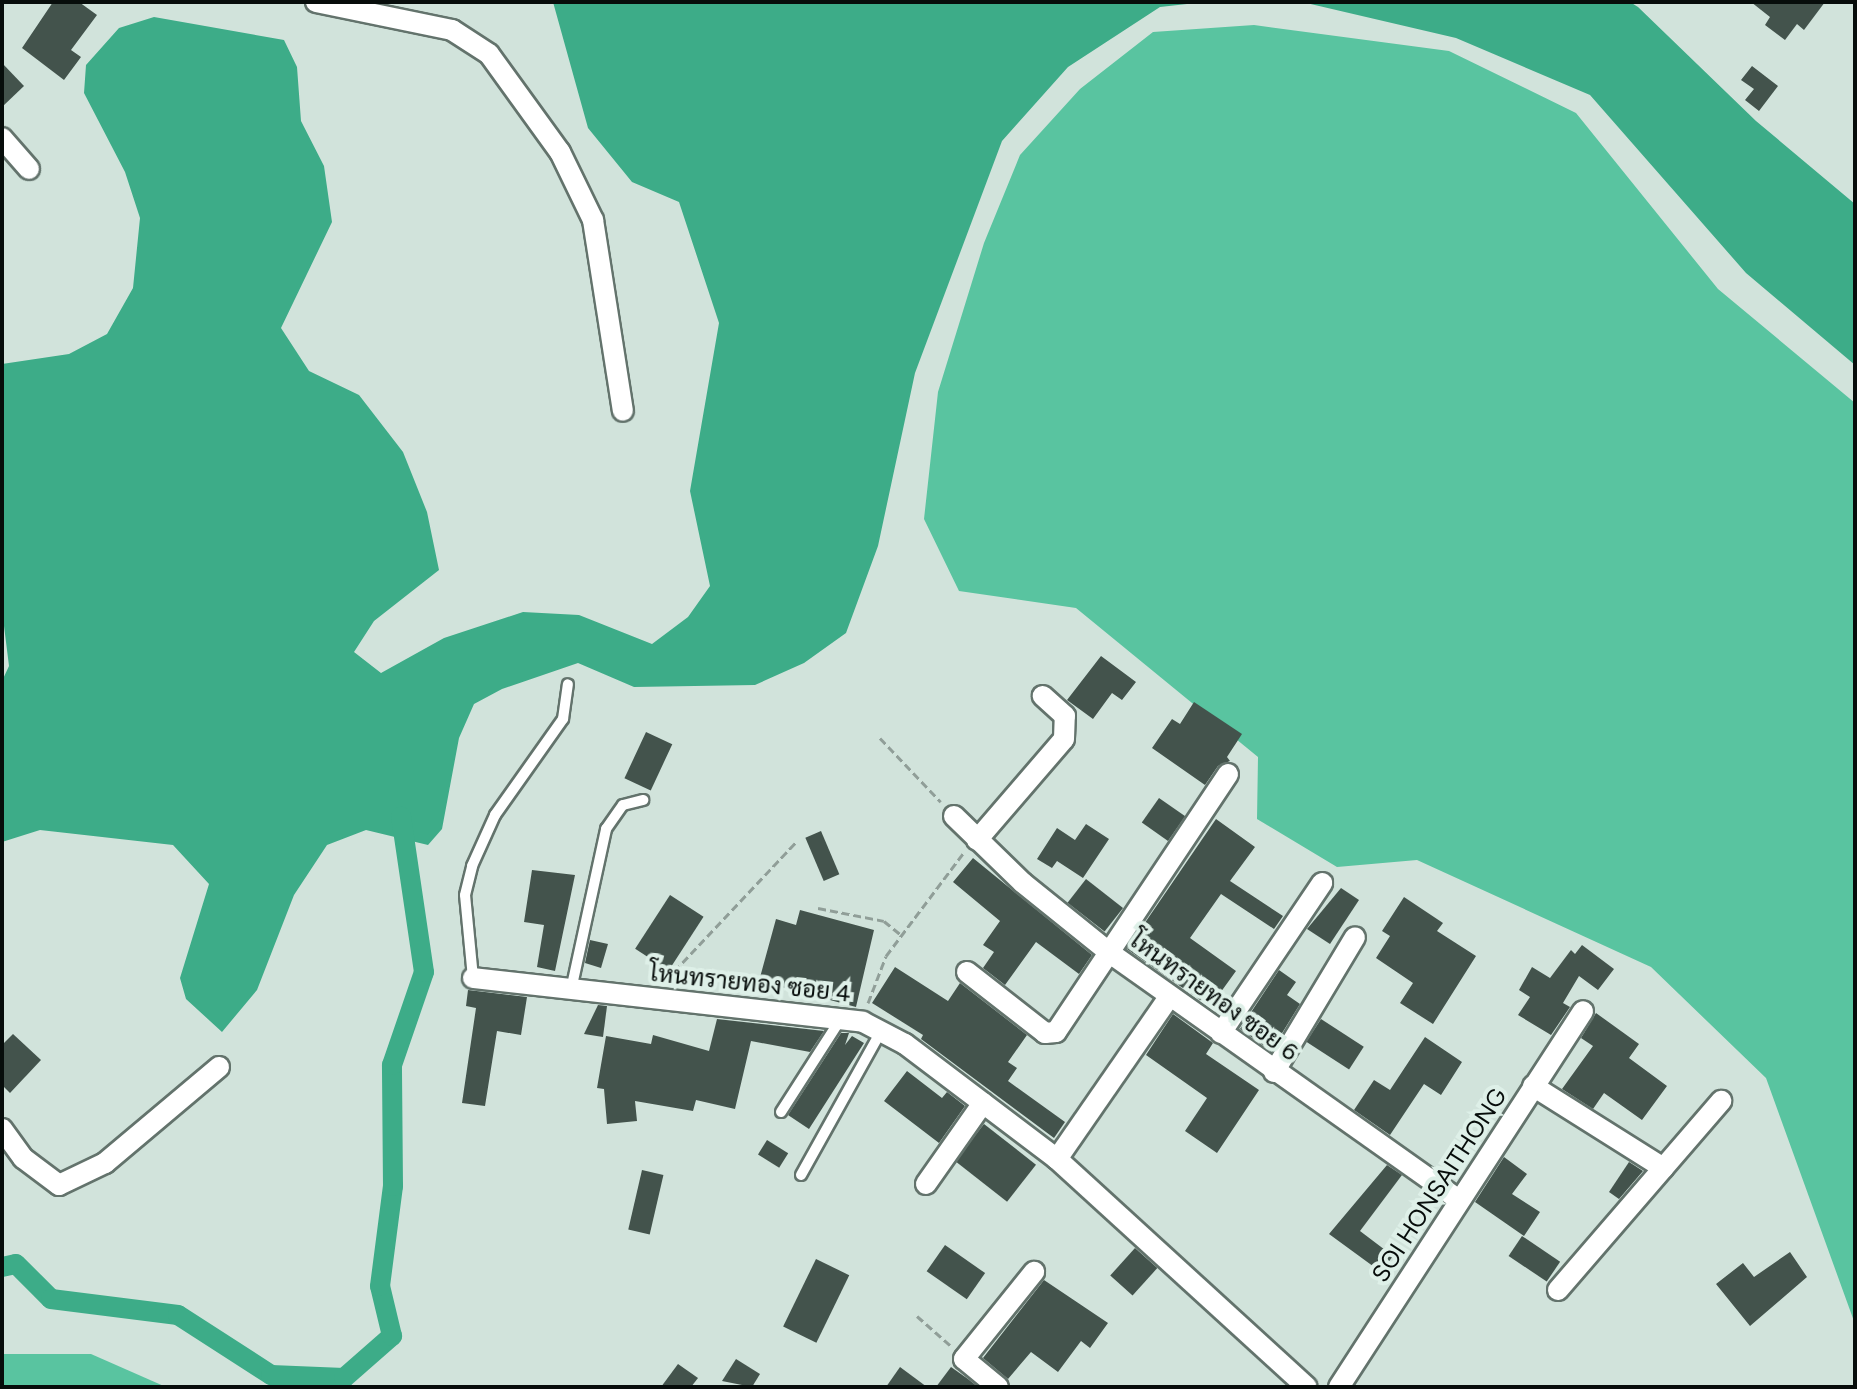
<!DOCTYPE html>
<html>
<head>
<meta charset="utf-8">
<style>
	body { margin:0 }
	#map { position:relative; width:1857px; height:1389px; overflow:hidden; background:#d1e3db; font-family:Figtree,Sarabun,sans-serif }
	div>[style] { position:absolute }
	.forest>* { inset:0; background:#59c4a0 }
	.water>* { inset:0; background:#3dac88 }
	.canal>* { height:20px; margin:-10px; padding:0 10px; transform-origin:10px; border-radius:10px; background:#3dac88 }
	.building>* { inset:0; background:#43534c; transform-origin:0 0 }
	.path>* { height:3px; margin-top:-1.5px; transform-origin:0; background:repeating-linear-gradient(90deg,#909e98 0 8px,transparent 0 12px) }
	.roads { filter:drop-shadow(2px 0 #63736c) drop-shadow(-2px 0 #63736c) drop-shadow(0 2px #63736c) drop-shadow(0 -2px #63736c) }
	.lane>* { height:10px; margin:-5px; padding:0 5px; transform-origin:5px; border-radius:5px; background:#fff }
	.street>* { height:20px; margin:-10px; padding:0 10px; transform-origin:10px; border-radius:10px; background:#fff }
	span { translate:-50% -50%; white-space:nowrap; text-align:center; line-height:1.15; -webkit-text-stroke:8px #def0e8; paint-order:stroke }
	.street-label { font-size:24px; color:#070d0b }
	.frame { position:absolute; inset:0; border:4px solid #070d0b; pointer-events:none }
</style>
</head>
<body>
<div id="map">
	<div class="forest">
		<div style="clip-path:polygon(1254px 25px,1449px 51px,1576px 113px,1718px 289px,1855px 403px,1855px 1324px,1766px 1078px,1651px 967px,1417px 860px,1337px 867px,1257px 819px,1258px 757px,1076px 608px,959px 591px,924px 519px,938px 392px,984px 243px,1020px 155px,1080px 89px,1153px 32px)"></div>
		<div style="clip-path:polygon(2px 1354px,91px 1354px,166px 1387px,2px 1387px)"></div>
	</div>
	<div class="water">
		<div style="clip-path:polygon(553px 2px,1205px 2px,1160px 7px,1068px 67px,1002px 141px,915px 373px,878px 546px,846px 633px,804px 663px,755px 685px,634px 687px,578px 663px,502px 689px,474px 704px,459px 738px,442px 829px,428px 845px,366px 830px,327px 845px,294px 895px,257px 990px,222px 1032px,186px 999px,180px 978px,209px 884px,173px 845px,40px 830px,2px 842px,2px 681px,9px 666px,2px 610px,2px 364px,69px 354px,107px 334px,133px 288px,140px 218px,125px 172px,84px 93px,86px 65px,119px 28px,154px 17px,284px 40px,297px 67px,301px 121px,324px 166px,332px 222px,281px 328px,309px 371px,359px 395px,403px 452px,427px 512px,439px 570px,374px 621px,354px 652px,381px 673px,444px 638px,523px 612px,579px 615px,652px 644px,688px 617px,710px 586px,690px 491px,719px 323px,679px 202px,632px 182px,588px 128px)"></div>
		<div style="clip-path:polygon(1302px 2px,1630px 2px,1638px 7px,1756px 121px,1855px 204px,1855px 365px,1746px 273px,1590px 95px,1456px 38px)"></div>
	</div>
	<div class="canal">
		<div style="left:2px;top:1267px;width:14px;rotate:-12deg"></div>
		<div style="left:16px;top:1264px;width:49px;rotate:45deg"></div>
		<div style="left:51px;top:1299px;width:128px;rotate:7.2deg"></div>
		<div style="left:178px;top:1315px;width:111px;rotate:32.8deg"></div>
		<div style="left:271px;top:1375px;width:73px;rotate:2.4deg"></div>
		<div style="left:344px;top:1378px;width:64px;rotate:-41.2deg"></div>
		<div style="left:392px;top:1336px;width:51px;rotate:-103.5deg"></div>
		<div style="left:380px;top:1286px;width:101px;rotate:-82.6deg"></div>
		<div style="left:393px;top:1186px;width:121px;rotate:-90.5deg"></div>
		<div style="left:392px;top:1065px;width:98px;rotate:-71deg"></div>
		<div style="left:424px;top:972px;width:157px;rotate:-98.4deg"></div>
	</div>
	<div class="building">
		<div style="clip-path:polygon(53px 2px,79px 2px,97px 15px,71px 50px,81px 57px,64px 80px,22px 48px)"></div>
		<div style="clip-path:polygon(1751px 2px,1825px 2px,1804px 30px,1797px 24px,1785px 40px,1765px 25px,1770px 17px)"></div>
		<div style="clip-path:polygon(2px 63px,24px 86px,2px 107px)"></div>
		<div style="clip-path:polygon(1752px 66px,1778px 86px,1759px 111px,1745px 100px,1754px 89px,1741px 80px)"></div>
		<div style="clip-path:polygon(1101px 656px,1136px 682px,1122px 700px,1112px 693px,1093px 719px,1067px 700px)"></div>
		<div style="clip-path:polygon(1194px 702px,1242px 734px,1227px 757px,1230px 761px,1218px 766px,1205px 785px,1152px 748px,1172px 719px,1180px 724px)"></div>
		<div style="left:646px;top:732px;width:29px;height:51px;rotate:25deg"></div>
		<div style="left:1159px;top:798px;width:32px;height:30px;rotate:35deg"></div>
		<div style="clip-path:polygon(1216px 819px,1255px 847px,1230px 881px,1283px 916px,1274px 929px,1221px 894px,1190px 938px,1236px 971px,1210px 1007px,1127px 949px)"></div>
		<div style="clip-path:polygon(1086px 824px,1109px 839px,1083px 878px,1057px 861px,1052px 868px,1037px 859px,1057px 828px,1075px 840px)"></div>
		<div style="left:821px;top:831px;width:47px;height:17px;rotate:67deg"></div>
		<div style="clip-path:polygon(973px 858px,1092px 955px,1079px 974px,1036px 942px,1005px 985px,983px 968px,994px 952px,983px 945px,1000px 921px,953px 882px)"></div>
		<div style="clip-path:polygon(532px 870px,575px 875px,555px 971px,537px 967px,544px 925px,524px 922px)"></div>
		<div style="left:1086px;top:879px;width:47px;height:30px;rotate:38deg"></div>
		<div style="clip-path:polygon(1341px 888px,1359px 900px,1330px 944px,1307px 929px)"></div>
		<div style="left:670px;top:895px;width:40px;height:64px;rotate:33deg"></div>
		<div style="clip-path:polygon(1404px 897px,1443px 923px,1437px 931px,1476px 956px,1433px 1024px,1400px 1003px,1413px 983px,1376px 958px,1390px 936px,1382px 931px)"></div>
		<div style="clip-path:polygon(800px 910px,874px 930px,856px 1007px,759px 981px,776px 919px,796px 925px)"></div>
		<div style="clip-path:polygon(590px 940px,608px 944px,601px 968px,585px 963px)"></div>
		<div style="clip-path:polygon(1582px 945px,1614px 969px,1598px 990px,1579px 976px,1563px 1003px,1570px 1007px,1551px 1035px,1518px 1015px,1530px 997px,1519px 990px,1532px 967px,1550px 978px,1571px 950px,1575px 954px)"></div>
		<div style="clip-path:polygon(895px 967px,948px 1001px,960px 983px,1027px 1035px,1008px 1062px,1017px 1068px,1008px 1081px,1065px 1122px,1054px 1138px,921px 1039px,923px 1035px,872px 1003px)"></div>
		<div style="clip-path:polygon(1279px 970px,1296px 982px,1287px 995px,1300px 1004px,1271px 1051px,1240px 1029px)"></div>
		<div style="clip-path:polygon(468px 990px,527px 997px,521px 1035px,497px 1031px,485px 1106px,462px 1103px,476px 1008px,466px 1006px)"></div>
		<div style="clip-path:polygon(598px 1005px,607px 1006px,603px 1037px,584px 1034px)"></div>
		<div style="clip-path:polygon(1596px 1013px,1639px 1044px,1629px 1058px,1667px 1086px,1642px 1120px,1604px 1093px,1593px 1109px,1562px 1089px,1593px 1046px,1581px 1038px)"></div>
		<div style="clip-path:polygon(1173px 1014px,1213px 1043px,1206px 1054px,1259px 1090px,1217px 1153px,1185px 1131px,1207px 1098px,1146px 1055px)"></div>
		<div style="clip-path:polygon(717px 1019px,824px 1031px,810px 1052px,751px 1041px,735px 1109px,696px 1100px,693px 1111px,635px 1101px,637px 1121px,607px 1124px,604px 1089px,597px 1088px,606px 1036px,651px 1044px,653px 1035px,709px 1051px)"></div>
		<div style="left:1321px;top:1019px;width:51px;height:27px;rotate:33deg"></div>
		<div style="clip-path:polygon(841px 1033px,849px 1033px,845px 1045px,852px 1036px,864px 1043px,809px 1129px,788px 1115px)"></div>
		<div style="clip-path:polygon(13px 1034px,41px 1060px,10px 1093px,2px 1085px,2px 1045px)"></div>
		<div style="clip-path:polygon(1425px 1037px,1462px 1062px,1441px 1095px,1424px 1084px,1390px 1135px,1354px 1110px,1374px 1080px,1390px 1090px)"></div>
		<div style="clip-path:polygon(907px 1071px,942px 1098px,947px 1092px,965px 1106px,939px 1143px,884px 1101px)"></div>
		<div style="left:984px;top:1124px;width:66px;height:47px;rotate:38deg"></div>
		<div style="left:767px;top:1140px;width:25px;height:17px;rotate:32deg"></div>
		<div style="clip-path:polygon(1504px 1157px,1527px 1174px,1512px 1194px,1540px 1212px,1524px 1236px,1475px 1202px)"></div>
		<div style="clip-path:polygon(1629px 1162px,1643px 1171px,1619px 1199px,1609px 1192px)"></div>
		<div style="clip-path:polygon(1387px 1165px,1402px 1175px,1360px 1231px,1393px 1256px,1381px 1272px,1329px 1234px)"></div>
		<div style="left:642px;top:1170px;width:22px;height:61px;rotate:13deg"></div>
		<div style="left:1522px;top:1236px;width:46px;height:24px;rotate:34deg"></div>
		<div style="left:945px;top:1245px;width:49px;height:32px;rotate:35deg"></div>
		<div style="left:1135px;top:1248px;width:30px;height:37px;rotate:42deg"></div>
		<div style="clip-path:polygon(1790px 1252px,1807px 1277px,1750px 1326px,1716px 1284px,1743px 1263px,1754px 1277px)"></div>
		<div style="left:816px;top:1259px;width:37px;height:75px;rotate:26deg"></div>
		<div style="clip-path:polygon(1044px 1280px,1108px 1323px,1090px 1348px,1081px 1341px,1058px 1372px,1031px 1352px,1008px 1379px,983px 1358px)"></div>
		<div style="clip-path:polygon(736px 1359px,760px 1374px,752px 1387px,722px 1381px)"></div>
		<div style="clip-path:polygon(678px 1364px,698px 1378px,691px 1387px,661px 1387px)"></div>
		<div style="clip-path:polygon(900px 1367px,927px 1387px,886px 1387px)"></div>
		<div style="clip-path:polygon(951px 1367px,968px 1379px,978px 1387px,936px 1387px)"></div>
	</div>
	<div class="path">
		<div style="left:880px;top:738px;width:88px;rotate:46.4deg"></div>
		<div style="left:818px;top:908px;width:67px;rotate:11.1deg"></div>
		<div style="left:884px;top:921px;width:21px;rotate:39deg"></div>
		<div style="left:666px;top:980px;width:191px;rotate:-46.7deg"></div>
		<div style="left:868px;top:1003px;width:50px;rotate:-69deg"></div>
		<div style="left:886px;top:956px;width:130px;rotate:-53.1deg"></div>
		<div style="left:917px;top:1316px;width:44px;rotate:41.3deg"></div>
	</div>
	<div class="roads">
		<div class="lane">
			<div style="left:473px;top:978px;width:83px;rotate:-95.5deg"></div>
			<div style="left:465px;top:895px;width:30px;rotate:-76deg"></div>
			<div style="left:472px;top:866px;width:56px;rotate:-65.7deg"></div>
			<div style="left:495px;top:815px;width:118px;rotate:-54.7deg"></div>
			<div style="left:563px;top:719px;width:35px;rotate:-82deg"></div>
			<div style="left:571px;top:990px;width:165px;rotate:-77.7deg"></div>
			<div style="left:606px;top:829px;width:29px;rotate:-55deg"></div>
			<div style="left:623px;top:805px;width:21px;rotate:-14deg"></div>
			<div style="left:781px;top:1112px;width:109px;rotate:-57.3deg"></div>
			<div style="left:801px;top:1175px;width:165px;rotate:-60.9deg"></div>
		</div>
		<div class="street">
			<div style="left:316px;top:2px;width:139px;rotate:11.6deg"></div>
			<div style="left:452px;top:30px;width:44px;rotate:33deg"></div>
			<div style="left:489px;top:54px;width:121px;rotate:54.1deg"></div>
			<div style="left:560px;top:152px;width:76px;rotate:64.1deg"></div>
			<div style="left:593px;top:220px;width:193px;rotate:81.1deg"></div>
			<div style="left:2px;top:138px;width:41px;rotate:48.9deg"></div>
			<div style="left:954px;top:816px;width:96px;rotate:44.2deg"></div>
			<div style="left:1023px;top:883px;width:112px;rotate:38.8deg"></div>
			<div style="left:1110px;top:953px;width:426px;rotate:35.3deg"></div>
			<div style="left:977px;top:840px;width:133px;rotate:-49.3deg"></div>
			<div style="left:1064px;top:739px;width:23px;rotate:-88deg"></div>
			<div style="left:1065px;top:716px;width:30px;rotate:-138deg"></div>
			<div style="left:967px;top:972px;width:99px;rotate:38deg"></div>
			<div style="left:1045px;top:1033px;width:11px;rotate:-5deg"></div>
			<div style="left:1056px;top:1032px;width:310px;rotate:-56.3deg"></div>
			<div style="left:473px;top:978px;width:392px;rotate:6.4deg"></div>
			<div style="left:863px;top:1022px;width:47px;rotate:27.6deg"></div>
			<div style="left:905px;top:1044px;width:191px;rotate:37.1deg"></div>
			<div style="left:1057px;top:1159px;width:338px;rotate:42.4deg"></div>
			<div style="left:1221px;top:1033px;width:181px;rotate:-56deg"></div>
			<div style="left:1274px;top:1072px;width:157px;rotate:-59deg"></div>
			<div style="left:1533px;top:1086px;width:154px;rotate:32.2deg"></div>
			<div style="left:2px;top:1129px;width:36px;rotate:54deg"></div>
			<div style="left:23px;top:1158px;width:45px;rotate:36.9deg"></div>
			<div style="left:59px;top:1185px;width:51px;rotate:-25.6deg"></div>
			<div style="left:105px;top:1163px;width:149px;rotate:-40.1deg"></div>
			<div style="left:1057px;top:1159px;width:198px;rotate:-55.3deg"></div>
			<div style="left:926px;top:1184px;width:99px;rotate:-54.9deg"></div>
			<div style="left:1558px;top:1290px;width:250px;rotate:-49.2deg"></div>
			<div style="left:998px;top:1387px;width:44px;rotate:-140.5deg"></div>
			<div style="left:964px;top:1359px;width:112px;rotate:-51.2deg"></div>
			<div style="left:1339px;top:1387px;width:448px;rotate:-57deg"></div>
		</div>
	</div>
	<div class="street-label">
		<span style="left:750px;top:983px;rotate:6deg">โหนทรายทอง ซอย 4</span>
		<span style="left:1214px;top:996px;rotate:36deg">โหนทรายทอง ซอย 6</span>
		<span style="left:1439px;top:1185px;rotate:-57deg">SOI HONSAITHONG</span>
	</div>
	<div class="frame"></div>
</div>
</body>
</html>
